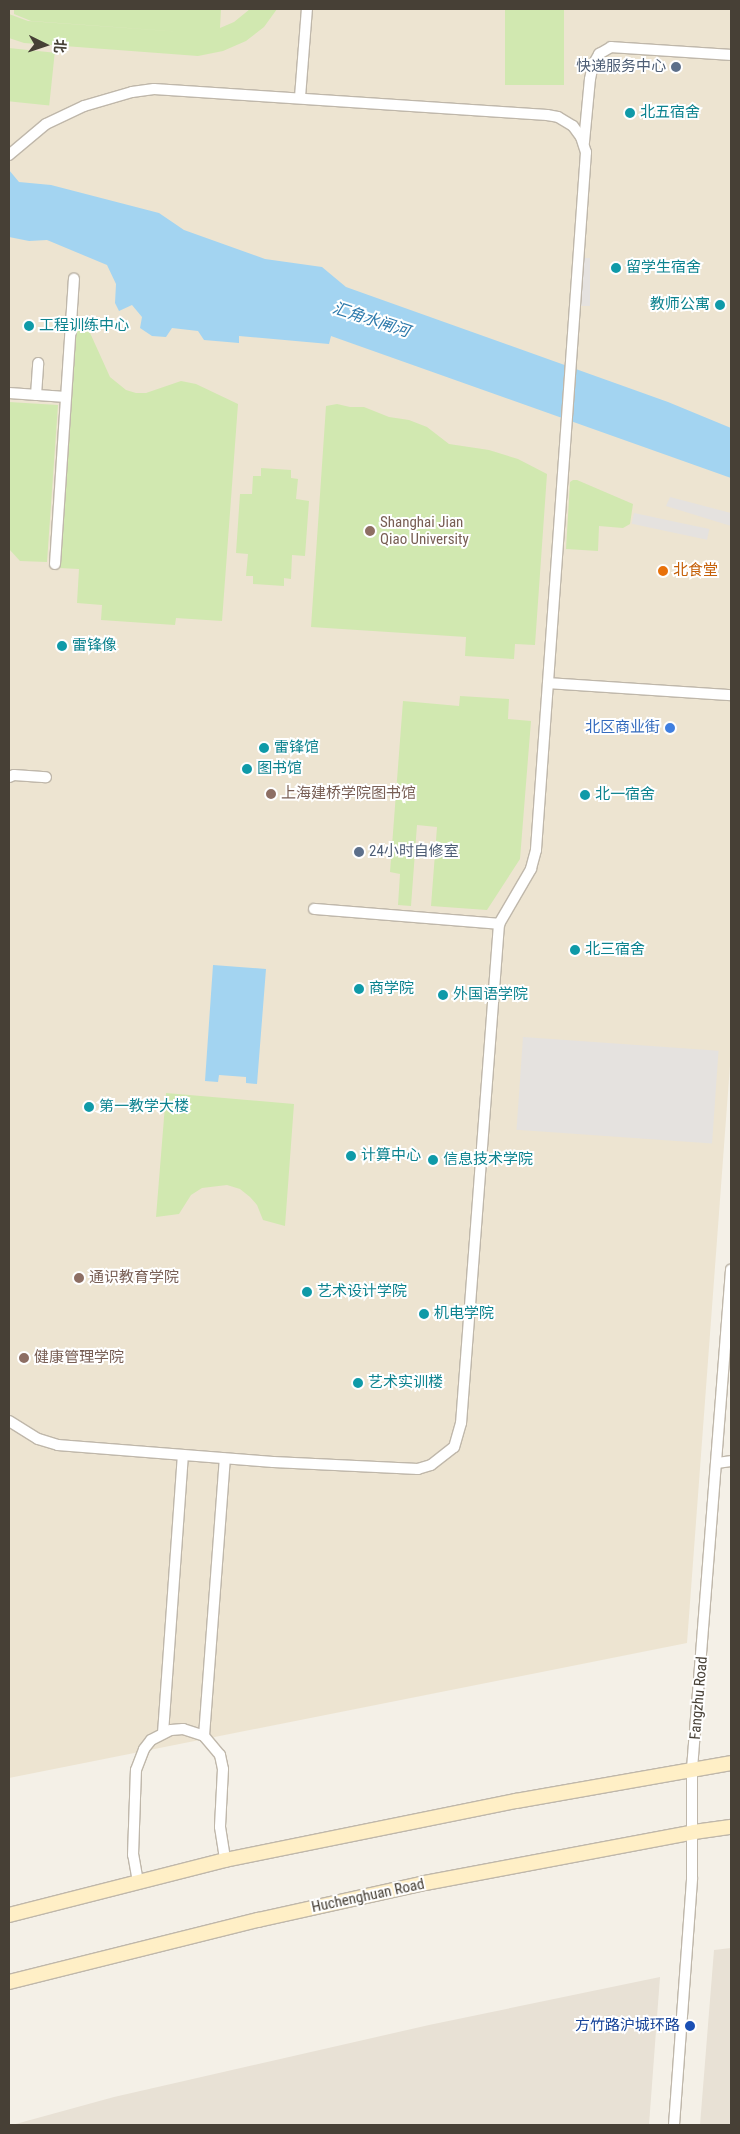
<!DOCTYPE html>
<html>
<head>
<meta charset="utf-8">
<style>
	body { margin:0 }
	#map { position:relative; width:740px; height:2134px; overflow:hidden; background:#f4f0e7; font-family:"Roboto Condensed","Noto Sans SC",sans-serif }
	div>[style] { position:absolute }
	.residential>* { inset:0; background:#e8e1d5 }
	.education>* { inset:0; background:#ede4d1 }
	.green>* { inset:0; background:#d1e8b0; transform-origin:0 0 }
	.parking>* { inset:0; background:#e5e2df; transform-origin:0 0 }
	.water>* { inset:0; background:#a3d4f1 }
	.roads { filter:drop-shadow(1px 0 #bfb7aa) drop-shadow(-1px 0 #bfb7aa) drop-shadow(0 1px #bfb7aa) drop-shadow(0 -1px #bfb7aa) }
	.minor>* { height:10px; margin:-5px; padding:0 5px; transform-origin:5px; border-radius:5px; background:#fff }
	.secondary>* { height:14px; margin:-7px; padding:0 7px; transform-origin:7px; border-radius:7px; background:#ffefc6 }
	.dots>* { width:14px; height:14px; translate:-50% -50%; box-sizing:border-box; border:2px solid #fff; border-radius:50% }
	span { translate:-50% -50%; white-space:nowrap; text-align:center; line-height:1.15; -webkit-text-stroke:4px #fff; paint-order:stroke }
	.service-label { font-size:15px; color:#4e5e75 }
	.right { translate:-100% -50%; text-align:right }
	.left { translate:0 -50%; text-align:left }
	.culture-label { font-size:15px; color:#0d838f }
	.education-label { font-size:15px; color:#785e54 }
	.food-label { font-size:15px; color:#c56008 }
	.shop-label { font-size:15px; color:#366cbe }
	.street-label { font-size:15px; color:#474036 }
	.transit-label { font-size:15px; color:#164399 }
	.water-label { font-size:16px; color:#2d7aac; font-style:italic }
	.frame { position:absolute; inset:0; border:10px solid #474036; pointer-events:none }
	.north { position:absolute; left:20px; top:20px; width:50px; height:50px; -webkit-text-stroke:4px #fff; paint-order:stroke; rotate:94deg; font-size:14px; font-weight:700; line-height:20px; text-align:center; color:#474036 }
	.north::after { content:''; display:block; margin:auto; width:18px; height:22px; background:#474036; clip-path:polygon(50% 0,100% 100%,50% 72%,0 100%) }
</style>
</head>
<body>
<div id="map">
	<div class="residential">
		<div style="clip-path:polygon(731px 1948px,731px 2125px,700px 2125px,714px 1950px)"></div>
		<div style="clip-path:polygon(660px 1977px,649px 2125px,12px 2125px,114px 2097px,429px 2025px)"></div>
	</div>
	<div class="education">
		<div style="clip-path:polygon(9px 9px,731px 9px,731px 1052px,687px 1643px,9px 1778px)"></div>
	</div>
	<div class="green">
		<div style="clip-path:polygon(14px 9px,221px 9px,220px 28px,234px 22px,250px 9px,277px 9px,264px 27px,246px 41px,223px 51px,198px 56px,24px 43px,9px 38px,9px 40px,9px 14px,28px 21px,197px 33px,31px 21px,14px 14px)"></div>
		<div style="left:505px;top:9px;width:59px;height:76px"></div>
		<div style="left:9px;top:48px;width:46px;height:53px;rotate:6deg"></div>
		<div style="clip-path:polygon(77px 323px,86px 324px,110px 377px,126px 390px,136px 393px,146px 393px,181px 381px,196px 384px,238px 404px,222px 621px,176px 618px,175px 625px,101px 620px,102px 605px,77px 603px,79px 569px,59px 568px)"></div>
		<div style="clip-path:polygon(9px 402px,58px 405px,47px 562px,20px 561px,9px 549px)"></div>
		<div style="clip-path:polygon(337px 404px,350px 407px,364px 407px,389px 417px,409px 420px,427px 427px,449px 444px,489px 450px,518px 459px,547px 474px,535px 645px,515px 644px,514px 659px,465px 656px,466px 637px,311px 627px,326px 406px)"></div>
		<div style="clip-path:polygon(261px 468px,291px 470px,291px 478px,298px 479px,296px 499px,309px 501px,305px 556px,292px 555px,291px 579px,284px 578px,284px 586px,253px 584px,253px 576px,246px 576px,248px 554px,236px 553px,240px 494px,252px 494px,253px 476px,261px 476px)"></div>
		<div style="clip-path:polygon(573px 480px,577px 480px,633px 504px,630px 524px,623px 528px,599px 526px,598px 551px,566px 549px,570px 482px)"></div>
		<div style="clip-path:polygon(460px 696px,509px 699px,508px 719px,531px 721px,520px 859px,487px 910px,431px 906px,437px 827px,417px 825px,411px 906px,398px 905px,400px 874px,390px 872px,403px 701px,459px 706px)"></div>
		<div style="clip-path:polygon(166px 1093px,294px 1104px,285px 1226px,263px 1220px,257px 1205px,250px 1197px,240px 1189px,227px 1185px,202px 1188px,191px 1195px,179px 1214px,156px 1217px)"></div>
	</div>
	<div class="parking">
		<div style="left:581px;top:258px;width:9px;height:48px"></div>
		<div style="clip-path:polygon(670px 497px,731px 513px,731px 526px,666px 506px)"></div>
		<div style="left:634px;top:513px;width:77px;height:11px;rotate:12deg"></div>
		<div style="left:523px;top:1037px;width:196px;height:93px;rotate:4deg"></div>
	</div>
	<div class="water">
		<div style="clip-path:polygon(9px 170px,19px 182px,51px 185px,159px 213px,184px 230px,265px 259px,322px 267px,346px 287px,668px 402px,731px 428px,731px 478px,331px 336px,329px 344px,239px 336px,239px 343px,204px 340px,198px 331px,172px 328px,166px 337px,152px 336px,140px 328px,142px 317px,132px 305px,119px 311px,115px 303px,116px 284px,107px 265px,47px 240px,29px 241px,9px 237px)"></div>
		<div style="clip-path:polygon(213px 965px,266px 969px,257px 1084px,246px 1083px,246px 1077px,219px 1075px,218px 1082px,205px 1081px)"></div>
	</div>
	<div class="roads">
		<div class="minor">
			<div style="left:300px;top:97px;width:88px;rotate:-85.5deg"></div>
			<div style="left:584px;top:142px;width:63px;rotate:-84.6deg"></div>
			<div style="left:590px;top:79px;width:14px;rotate:-78deg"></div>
			<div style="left:593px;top:65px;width:13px;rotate:-61deg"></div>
			<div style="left:599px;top:54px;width:14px;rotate:-30deg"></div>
			<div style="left:611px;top:47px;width:120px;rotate:3.8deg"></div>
			<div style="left:9px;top:155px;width:48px;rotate:-40deg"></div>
			<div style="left:46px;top:124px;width:42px;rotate:-25.3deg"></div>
			<div style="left:84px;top:106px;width:50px;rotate:-16.3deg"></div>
			<div style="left:132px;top:92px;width:22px;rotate:-8deg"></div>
			<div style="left:154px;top:89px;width:394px;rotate:3.8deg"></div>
			<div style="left:547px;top:115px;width:11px;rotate:10deg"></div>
			<div style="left:558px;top:117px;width:17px;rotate:31deg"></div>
			<div style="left:573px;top:126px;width:14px;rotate:54deg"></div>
			<div style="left:581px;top:137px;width:16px;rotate:72deg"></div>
			<div style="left:586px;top:152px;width:700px;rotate:94.1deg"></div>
			<div style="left:536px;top:850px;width:20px;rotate:105deg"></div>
			<div style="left:531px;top:869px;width:64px;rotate:120.2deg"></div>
			<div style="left:499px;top:924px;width:500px;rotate:94.35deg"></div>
			<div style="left:461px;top:1423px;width:25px;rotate:106deg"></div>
			<div style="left:454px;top:1447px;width:29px;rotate:142deg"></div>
			<div style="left:431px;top:1465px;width:14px;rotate:163deg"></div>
			<div style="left:418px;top:1469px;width:145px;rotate:-177.2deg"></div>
			<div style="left:273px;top:1462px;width:216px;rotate:-175.5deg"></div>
			<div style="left:58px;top:1445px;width:21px;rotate:-163deg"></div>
			<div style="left:38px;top:1439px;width:34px;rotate:-148deg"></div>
			<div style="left:9px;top:393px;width:57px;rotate:4deg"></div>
			<div style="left:36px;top:395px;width:32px;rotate:-86deg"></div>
			<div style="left:55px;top:564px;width:286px;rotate:-86.2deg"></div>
			<div style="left:548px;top:683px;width:183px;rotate:3.8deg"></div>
			<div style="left:9px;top:777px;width:5px;rotate:-22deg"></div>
			<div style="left:14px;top:775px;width:32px;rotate:4deg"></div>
			<div style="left:314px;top:909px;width:186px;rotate:4.6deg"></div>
			<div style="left:717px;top:1463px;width:14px;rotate:-8deg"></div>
			<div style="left:163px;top:1733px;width:278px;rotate:-85.9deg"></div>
			<div style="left:204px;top:1736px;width:278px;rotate:-85.7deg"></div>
			<div style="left:138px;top:1882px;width:27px;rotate:-100deg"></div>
			<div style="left:133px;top:1855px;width:85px;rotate:-88deg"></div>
			<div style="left:136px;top:1770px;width:22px;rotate:-69deg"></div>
			<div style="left:144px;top:1749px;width:11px;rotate:-52deg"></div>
			<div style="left:151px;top:1740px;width:22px;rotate:-27deg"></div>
			<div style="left:171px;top:1730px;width:12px;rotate:-5deg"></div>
			<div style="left:183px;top:1729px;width:22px;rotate:18deg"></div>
			<div style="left:204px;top:1736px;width:25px;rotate:50deg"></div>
			<div style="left:220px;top:1755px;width:14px;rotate:78deg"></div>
			<div style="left:223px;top:1769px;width:58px;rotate:93deg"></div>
			<div style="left:220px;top:1827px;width:33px;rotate:81deg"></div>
			<div style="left:674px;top:2125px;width:248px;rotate:-85.8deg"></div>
			<div style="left:692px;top:1878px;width:109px;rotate:-90deg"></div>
			<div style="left:692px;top:1769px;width:501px;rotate:-85.53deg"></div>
		</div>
		<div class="secondary">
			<div style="left:9px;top:1915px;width:223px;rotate:-14.3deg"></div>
			<div style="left:225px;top:1860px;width:297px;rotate:-11.5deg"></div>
			<div style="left:516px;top:1801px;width:218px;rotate:-10deg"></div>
			<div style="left:9px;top:1982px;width:257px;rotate:-14deg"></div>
			<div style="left:258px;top:1920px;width:171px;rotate:-12.5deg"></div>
			<div style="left:425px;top:1883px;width:274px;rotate:-10.7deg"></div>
			<div style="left:694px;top:1832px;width:37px;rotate:-8deg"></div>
		</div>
	</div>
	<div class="dots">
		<div style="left:676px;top:67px;background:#5c6f8a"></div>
		<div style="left:630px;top:113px;background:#0f9aa8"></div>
		<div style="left:616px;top:268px;background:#0f9aa8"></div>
		<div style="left:720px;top:305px;background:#0f9aa8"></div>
		<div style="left:29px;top:326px;background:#0f9aa8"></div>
		<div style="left:370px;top:531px;background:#8d6e63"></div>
		<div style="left:663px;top:571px;background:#e8710a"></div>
		<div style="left:62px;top:646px;background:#0f9aa8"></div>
		<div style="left:670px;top:728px;background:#3f7fe0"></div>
		<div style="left:264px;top:748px;background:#0f9aa8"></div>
		<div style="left:247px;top:769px;background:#0f9aa8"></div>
		<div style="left:271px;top:794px;background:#8d6e63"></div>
		<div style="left:585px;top:795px;background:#0f9aa8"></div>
		<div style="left:359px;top:852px;background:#5c6f8a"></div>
		<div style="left:575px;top:950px;background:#0f9aa8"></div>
		<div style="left:359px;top:989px;background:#0f9aa8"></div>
		<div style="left:443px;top:995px;background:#0f9aa8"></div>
		<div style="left:89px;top:1107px;background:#0f9aa8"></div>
		<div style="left:351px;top:1156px;background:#0f9aa8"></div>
		<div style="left:433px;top:1160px;background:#0f9aa8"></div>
		<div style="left:79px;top:1278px;background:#8d6e63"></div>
		<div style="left:307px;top:1292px;background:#0f9aa8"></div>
		<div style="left:424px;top:1314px;background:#0f9aa8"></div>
		<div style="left:24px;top:1358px;background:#8d6e63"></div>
		<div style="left:358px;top:1383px;background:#0f9aa8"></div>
		<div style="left:690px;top:2026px;background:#1a4fb4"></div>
	</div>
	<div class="service-label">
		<span class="right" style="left:666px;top:67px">快递服务中心</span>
		<span class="left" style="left:369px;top:852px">24小时自修室</span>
	</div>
	<div class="culture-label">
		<span class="left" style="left:640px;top:113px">北五宿舍</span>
		<span class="left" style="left:626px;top:268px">留学生宿舍</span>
		<span class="right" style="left:710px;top:305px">教师公寓</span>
		<span class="left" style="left:39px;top:326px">工程训练中心</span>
		<span class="left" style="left:72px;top:646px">雷锋像</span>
		<span class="left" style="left:274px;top:748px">雷锋馆</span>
		<span class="left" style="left:257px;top:769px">图书馆</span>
		<span class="left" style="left:595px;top:795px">北一宿舍</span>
		<span class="left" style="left:585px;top:950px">北三宿舍</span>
		<span class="left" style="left:369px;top:989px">商学院</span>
		<span class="left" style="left:453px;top:995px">外国语学院</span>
		<span class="left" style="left:99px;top:1107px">第一教学大楼</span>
		<span class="left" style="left:361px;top:1156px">计算中心</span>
		<span class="left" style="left:443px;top:1160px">信息技术学院</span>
		<span class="left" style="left:317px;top:1292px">艺术设计学院</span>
		<span class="left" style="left:434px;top:1314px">机电学院</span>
		<span class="left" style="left:368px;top:1383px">艺术实训楼</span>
	</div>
	<div class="education-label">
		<span class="left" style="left:380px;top:531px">Shanghai Jian<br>Qiao University</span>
		<span class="left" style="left:281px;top:794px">上海建桥学院图书馆</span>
		<span class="left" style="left:89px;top:1278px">通识教育学院</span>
		<span class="left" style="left:34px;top:1358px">健康管理学院</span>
	</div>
	<div class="food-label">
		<span class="left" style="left:673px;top:571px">北食堂</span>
	</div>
	<div class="shop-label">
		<span class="right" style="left:660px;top:728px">北区商业街</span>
	</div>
	<div class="street-label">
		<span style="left:699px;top:1698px;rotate:-85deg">Fangzhu Road</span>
		<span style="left:368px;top:1896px;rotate:-12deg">Huchenghuan Road</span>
	</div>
	<div class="transit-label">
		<span class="right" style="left:680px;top:2026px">方竹路沪城环路</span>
	</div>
	<div class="water-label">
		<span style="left:371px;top:320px;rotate:18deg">汇角水闸河</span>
	</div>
	<div class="frame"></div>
	<div class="north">北</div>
</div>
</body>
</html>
